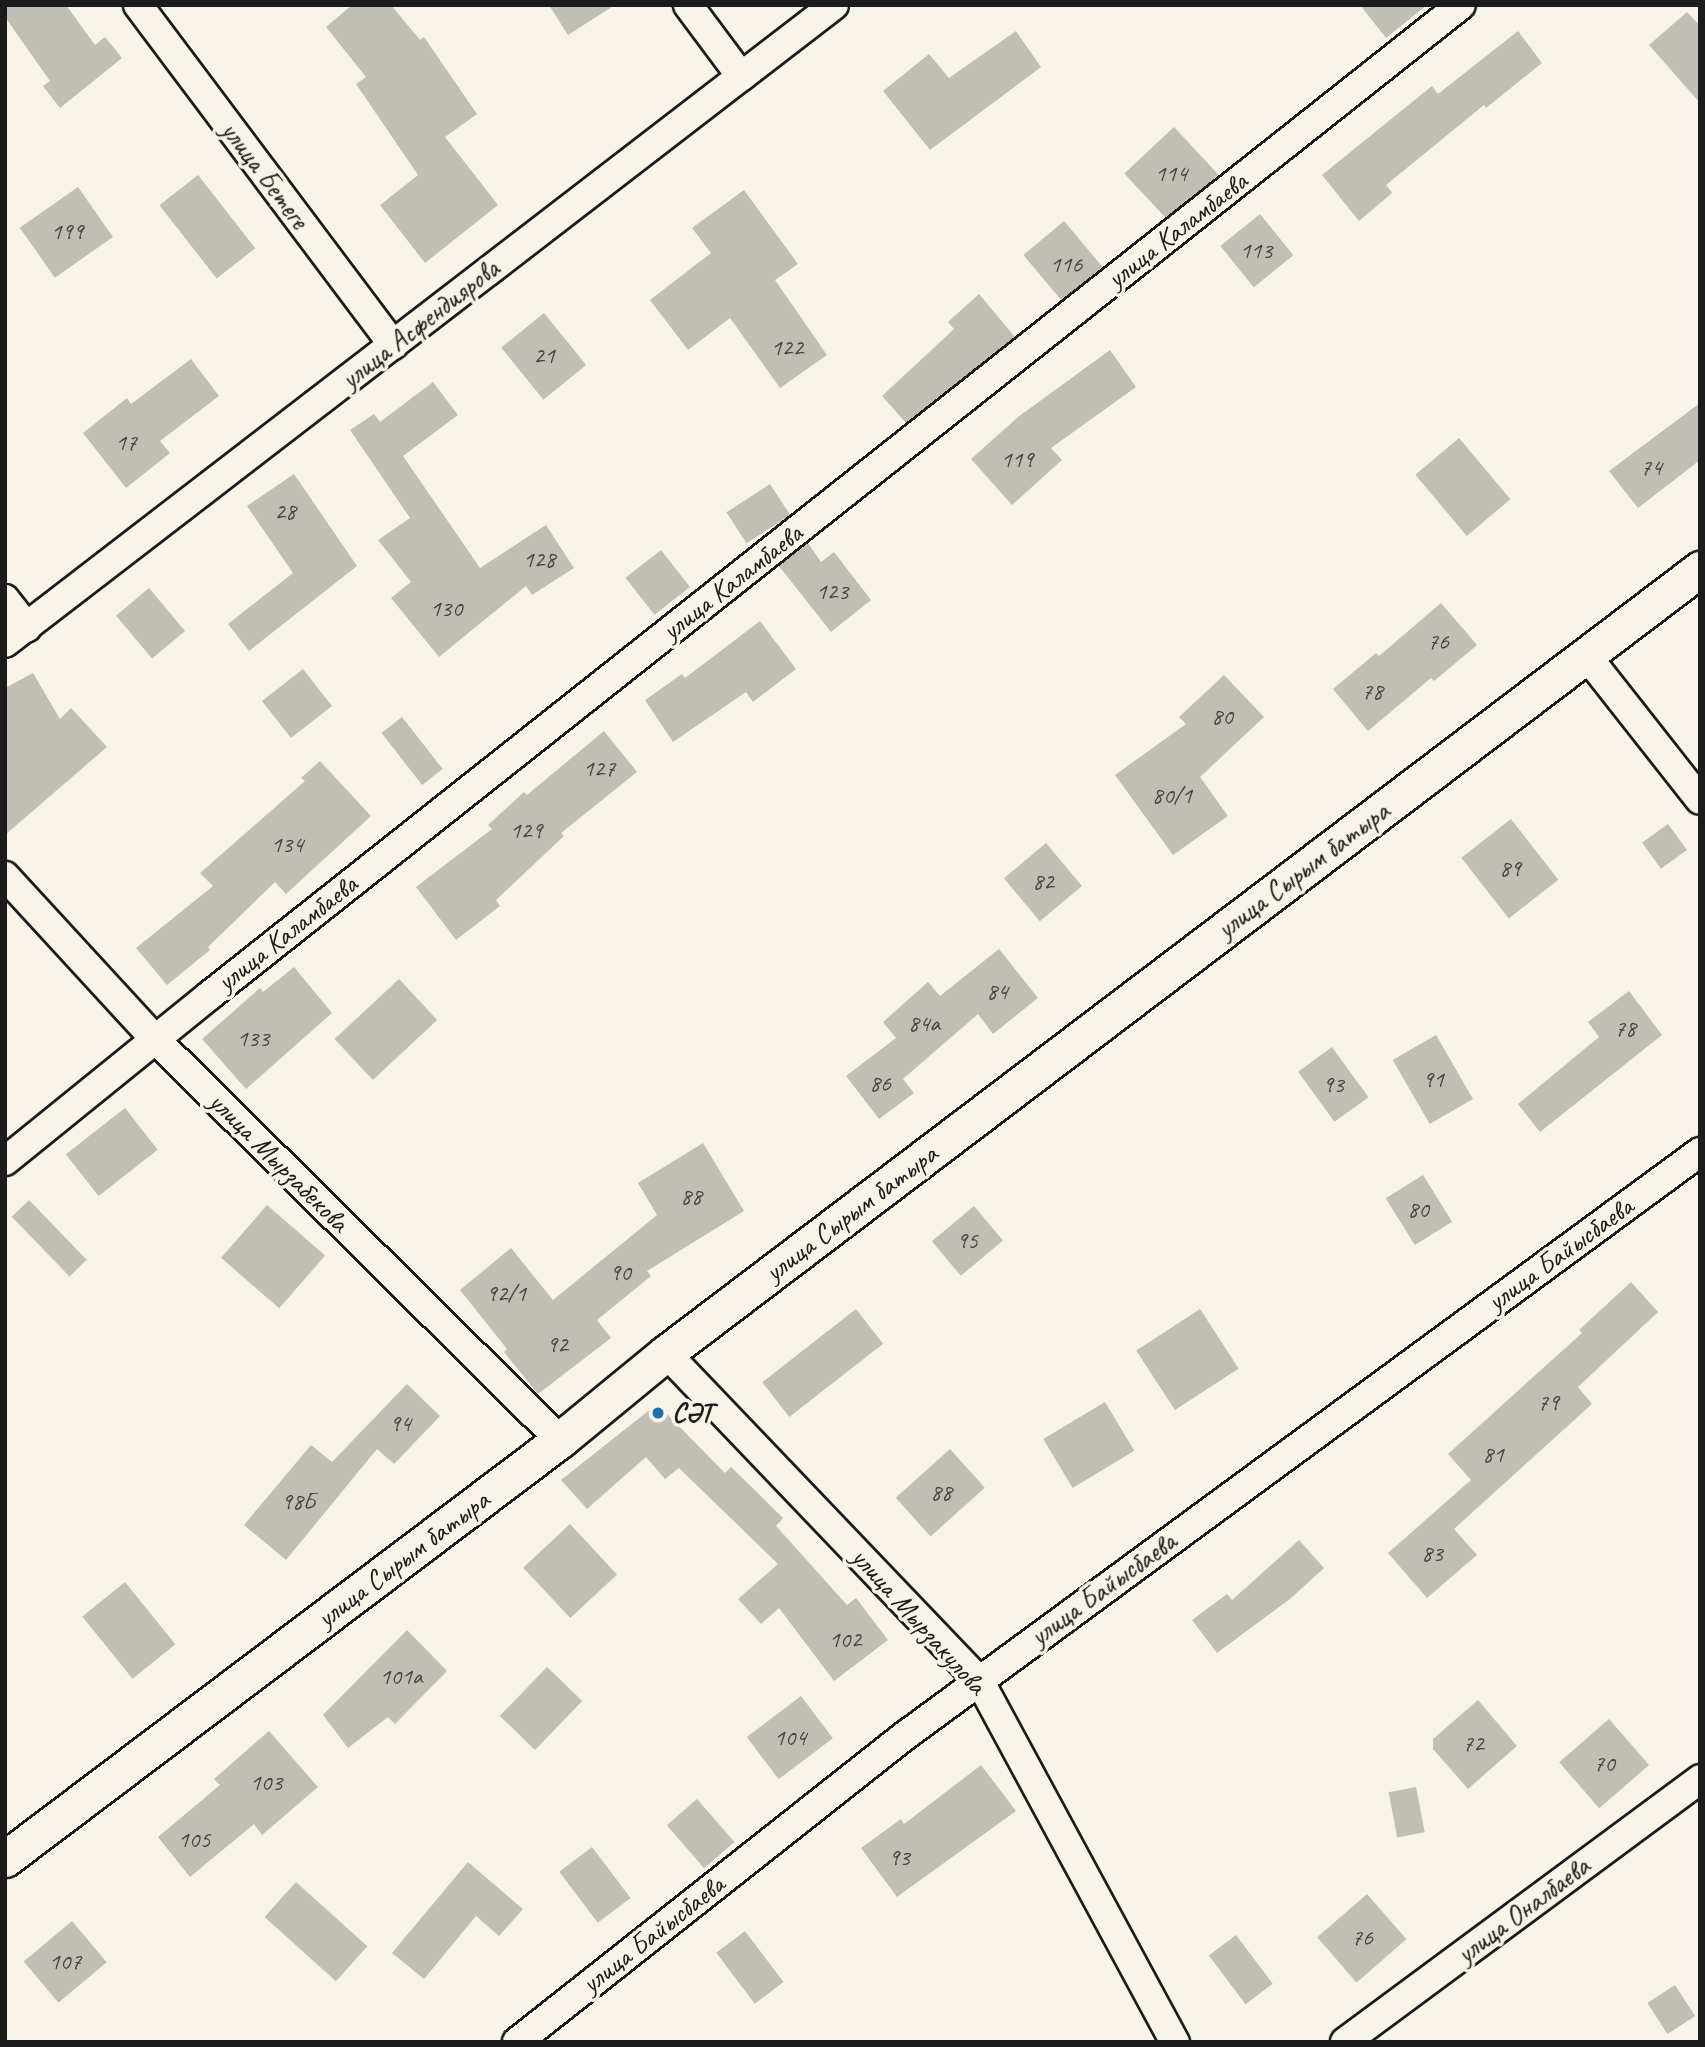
<!DOCTYPE html>
<html>
<head>
<meta charset="utf-8">
<style>
	body { margin:0 }
	#map { position:relative; width:1705px; height:2047px; overflow:hidden; background:#f7f3e8; font-family:Caveat,sans-serif }
	div>[style] { position:absolute }
	.building>* { inset:0; background:#c0beb5; transform-origin:0 0 }
	.roads { filter:drop-shadow(2px 0 #1c1c1c) drop-shadow(-2px 0 #1c1c1c) drop-shadow(0 2px #1c1c1c) drop-shadow(0 -2px #1c1c1c) }
	.minor>* { height:28px; margin:-14px; padding:0 14px; transform-origin:14px; border-radius:14px; background:#f7f3e8 }
	.tertiary>* { height:35px; margin:-17.5px; padding:0 17.5px; transform-origin:17.5px; border-radius:17.5px; background:#f7f3e8 }
	.dots>* { width:19px; height:19px; translate:-50% -50%; box-sizing:border-box; border:4px solid #f7f3e8; border-radius:50% }
	span { translate:-50% -50%; white-space:nowrap; text-align:center; line-height:1.15; -webkit-text-stroke:7px #f7f3e8; paint-order:stroke }
	.number-label { font-size:24px; color:#454442 }
	.number-label span { -webkit-text-stroke-width:0 }
	.street-label { font-size:28px; color:#1c1c1c }
	.poi-label { font-size:28px; color:#1c1c1c; font-weight:700 }
	.left { translate:0 -50%; text-align:left }
	.frame { position:absolute; inset:0; border:7px solid #1c1c1c; pointer-events:none }
</style>
</head>
<body>
<div id="map">
	<div class="building">
		<div style="clip-path:polygon(5px 5px,66px 5px,95px 45px,105px 37px,122px 58px,60px 108px,43px 86px,50px 81px,5px 17px)"></div>
		<div style="clip-path:polygon(352px 5px,391px 5px,420px 40px,424px 37px,477px 114px,445px 137px,498px 205px,425px 263px,380px 205px,418px 175px,356px 84px,366px 77px,326px 27px)"></div>
		<div style="clip-path:polygon(549px 5px,615px 5px,568px 35px)"></div>
		<div style="clip-path:polygon(1360px 5px,1427px 5px,1386px 38px)"></div>
		<div style="clip-path:polygon(1687px 12px,1700px 26px,1700px 103px,1649px 45px)"></div>
		<div style="clip-path:polygon(1016px 31px,1041px 67px,930px 150px,883px 91px,929px 54px,949px 78px)"></div>
		<div style="clip-path:polygon(1518px 31px,1542px 63px,1486px 108px,1484px 105px,1386px 185px,1392px 193px,1359px 221px,1322px 175px,1432px 86px,1438px 94px)"></div>
		<div style="left:1174px;top:127px;width:65px;height:68px;rotate:47deg"></div>
		<div style="left:198px;top:175px;width:93px;height:49px;rotate:52deg"></div>
		<div style="left:78px;top:187px;width:61px;height:71px;rotate:55deg"></div>
		<div style="clip-path:polygon(744px 190px,798px 264px,775px 280px,827px 355px,780px 388px,730px 318px,688px 350px,650px 300px,711px 253px,692px 228px)"></div>
		<div style="left:1260px;top:214px;width:53px;height:51px;rotate:51deg"></div>
		<div style="left:1064px;top:221px;width:60px;height:53px;rotate:50deg"></div>
		<div style="clip-path:polygon(979px 294px,1015px 337px,906px 423px,882px 396px,954px 329px,948px 322px)"></div>
		<div style="left:544px;top:313px;width:67px;height:55px;rotate:51deg"></div>
		<div style="clip-path:polygon(1110px 350px,1136px 387px,1051px 448px,1062px 460px,1012px 505px,971px 459px,1018px 417px)"></div>
		<div style="clip-path:polygon(191px 359px,219px 396px,160px 441px,170px 453px,126px 488px,83px 433px,127px 398px,131px 404px)"></div>
		<div style="clip-path:polygon(433px 382px,458px 415px,403px 456px,480px 568px,546px 525px,574px 568px,532px 595px,526px 586px,439px 657px,391px 598px,411px 582px,378px 540px,410px 518px,350px 430px,374px 414px,380px 422px)"></div>
		<div style="clip-path:polygon(1700px 403px,1700px 460px,1638px 508px,1609px 471px)"></div>
		<div style="left:1459px;top:438px;width:80px;height:57px;rotate:50deg"></div>
		<div style="clip-path:polygon(294px 474px,357px 566px,249px 651px,228px 624px,293px 573px,247px 506px)"></div>
		<div style="left:770px;top:484px;width:37px;height:52px;rotate:57deg"></div>
		<div style="clip-path:polygon(808px 543px,821px 562px,834px 552px,871px 600px,831px 632px,779px 566px)"></div>
		<div style="left:661px;top:550px;width:47px;height:45px;rotate:52deg"></div>
		<div style="left:149px;top:588px;width:56px;height:43px;rotate:50deg"></div>
		<div style="clip-path:polygon(1441px 603px,1477px 645px,1434px 681px,1431px 678px,1368px 731px,1333px 689px,1376px 653px,1379px 656px)"></div>
		<div style="clip-path:polygon(760px 621px,796px 669px,753px 702px,746px 692px,673px 742px,645px 700px,682px 674px,685px 678px)"></div>
		<div style="left:303px;top:669px;width:47px;height:52px;rotate:52deg"></div>
		<div style="clip-path:polygon(33px 673px,60px 719px,71px 708px,107px 747px,5px 835px,5px 688px)"></div>
		<div style="clip-path:polygon(1224px 675px,1264px 717px,1200px 777px,1228px 816px,1173px 855px,1115px 775px,1186px 724px,1179px 717px)"></div>
		<div style="left:402px;top:717px;width:66px;height:26px;rotate:52deg"></div>
		<div style="clip-path:polygon(604px 731px,637px 772px,561px 833px,564px 836px,496px 900px,500px 906px,456px 940px,416px 887px,492px 829px,488px 825px,524px 792px,527px 795px)"></div>
		<div style="clip-path:polygon(320px 761px,371px 816px,286px 894px,275px 882px,208px 947px,210px 950px,167px 985px,136px 948px,213px 886px,200px 873px,305px 781px,301px 778px)"></div>
		<div style="left:1511px;top:819px;width:77px;height:63px;rotate:52deg"></div>
		<div style="left:1668px;top:824px;width:32px;height:32px;rotate:54deg"></div>
		<div style="left:1046px;top:843px;width:56px;height:55px;rotate:50deg"></div>
		<div style="clip-path:polygon(999px 949px,1038px 998px,993px 1034px,978px 1014px,903px 1079px,914px 1093px,879px 1119px,846px 1076px,896px 1038px,883px 1022px,928px 982px,940px 996px)"></div>
		<div style="clip-path:polygon(294px 967px,332px 1013px,246px 1089px,202px 1039px,260px 988px,263px 992px)"></div>
		<div style="left:399px;top:979px;width:56px;height:88px;rotate:47deg"></div>
		<div style="clip-path:polygon(1629px 991px,1662px 1035px,1540px 1132px,1518px 1104px,1599px 1037px,1588px 1022px)"></div>
		<div style="left:1436px;top:1035px;width:74px;height:50px;rotate:60deg"></div>
		<div style="left:1332px;top:1047px;width:62px;height:42px;rotate:54deg"></div>
		<div style="left:125px;top:1108px;width:53px;height:75px;rotate:52deg"></div>
		<div style="clip-path:polygon(703px 1143px,744px 1211px,647px 1271px,651px 1276px,597px 1320px,611px 1338px,538px 1394px,504px 1352px,507px 1349px,460px 1290px,511px 1248px,553px 1300px,657px 1215px,638px 1183px)"></div>
		<div style="left:1423px;top:1175px;width:55px;height:44px;rotate:58deg"></div>
		<div style="left:29px;top:1200px;width:83px;height:24px;rotate:46deg"></div>
		<div style="left:267px;top:1205px;width:77px;height:70px;rotate:41deg"></div>
		<div style="left:974px;top:1206px;width:45px;height:55px;rotate:50deg"></div>
		<div style="clip-path:polygon(1631px 1282px,1658px 1312px,1578px 1387px,1592px 1404px,1454px 1529px,1477px 1555px,1427px 1598px,1388px 1553px,1471px 1480px,1448px 1454px,1582px 1333px,1579px 1330px)"></div>
		<div style="left:856px;top:1309px;width:44px;height:119px;rotate:52deg"></div>
		<div style="left:1200px;top:1309px;width:71px;height:76px;rotate:57deg"></div>
		<div style="clip-path:polygon(407px 1384px,440px 1416px,394px 1464px,377px 1449px,286px 1560px,244px 1525px,311px 1445px,332px 1462px)"></div>
		<div style="left:1105px;top:1402px;width:57px;height:72px;rotate:59deg"></div>
		<div style="clip-path:polygon(657px 1404px,725px 1473px,731px 1467px,783px 1518px,776px 1526px,847px 1605px,856px 1598px,888px 1640px,834px 1681px,779px 1608px,761px 1624px,738px 1599px,778px 1564px,679px 1468px,665px 1479px,646px 1457px,587px 1509px,561px 1480px)"></div>
		<div style="left:950px;top:1449px;width:52px;height:73px;rotate:48deg"></div>
		<div style="left:570px;top:1524px;width:69px;height:64px;rotate:47deg"></div>
		<div style="clip-path:polygon(1299px 1540px,1324px 1568px,1290px 1599px,1217px 1653px,1192px 1620px,1227px 1594px,1232px 1600px)"></div>
		<div style="left:125px;top:1582px;width:80px;height:55px;rotate:51deg"></div>
		<div style="clip-path:polygon(407px 1630px,447px 1671px,395px 1724px,388px 1717px,348px 1748px,323px 1715px)"></div>
		<div style="left:547px;top:1667px;width:49px;height:68px;rotate:44deg"></div>
		<div style="left:801px;top:1696px;width:53px;height:68px;rotate:53deg"></div>
		<div style="clip-path:polygon(1478px 1700px,1517px 1746px,1468px 1789px,1433px 1749px,1433px 1739px)"></div>
		<div style="left:1609px;top:1719px;width:61px;height:66px;rotate:49deg"></div>
		<div style="clip-path:polygon(269px 1731px,318px 1787px,262px 1835px,254px 1824px,190px 1877px,158px 1837px,220px 1785px,214px 1779px)"></div>
		<div style="clip-path:polygon(981px 1765px,1016px 1811px,897px 1897px,861px 1848px,901px 1819px,904px 1824px)"></div>
		<div style="left:1416px;top:1787px;width:46px;height:28px;rotate:79deg"></div>
		<div style="left:697px;top:1799px;width:57px;height:40px;rotate:49deg"></div>
		<div style="left:592px;top:1847px;width:64px;height:41px;rotate:53deg"></div>
		<div style="clip-path:polygon(468px 1862px,523px 1909px,499px 1936px,476px 1916px,424px 1979px,392px 1953px)"></div>
		<div style="left:296px;top:1882px;width:96px;height:47px;rotate:42deg"></div>
		<div style="left:1367px;top:1894px;width:60px;height:66px;rotate:49deg"></div>
		<div style="left:72px;top:1921px;width:54px;height:63px;rotate:50deg"></div>
		<div style="left:745px;top:1931px;width:64px;height:36px;rotate:53deg"></div>
		<div style="left:1236px;top:1935px;width:61px;height:34px;rotate:53deg"></div>
		<div style="left:1675px;top:1985px;width:37px;height:33px;rotate:57deg"></div>
	</div>
	<div class="roads">
		<div class="minor">
			<div style="left:138px;top:5px;width:425px;rotate:53.1deg"></div>
			<div style="left:688px;top:5px;width:89px;rotate:53.3deg"></div>
			<div style="left:5px;top:599px;width:36px;rotate:52deg"></div>
			<div style="left:5px;top:643px;width:1046px;rotate:-37.58deg"></div>
			<div style="left:1586px;top:655px;width:184px;rotate:51.8deg"></div>
			<div style="left:5px;top:876px;width:223px;rotate:47.4deg"></div>
			<div style="left:156px;top:1040px;width:569px;rotate:44.71deg"></div>
			<div style="left:5px;top:1161px;width:264px;rotate:-39deg"></div>
			<div style="left:210px;top:995px;width:1595px;rotate:-38.36deg"></div>
			<div style="left:666px;top:1353px;width:453px;rotate:46.3deg"></div>
			<div style="left:979px;top:1680px;width:412px;rotate:61.6deg"></div>
			<div style="left:517px;top:2042px;width:496px;rotate:-38.3deg"></div>
			<div style="left:906px;top:1735px;width:985px;rotate:-36.29deg"></div>
			<div style="left:1345px;top:2042px;width:442px;rotate:-36.5deg"></div>
		</div>
		<div class="tertiary">
			<div style="left:5px;top:1859px;width:695px;rotate:-37.05deg"></div>
			<div style="left:560px;top:1440px;width:137px;rotate:-39.4deg"></div>
			<div style="left:666px;top:1353px;width:1298px;rotate:-37.17deg"></div>
		</div>
	</div>
	<div class="dots">
		<div style="left:658px;top:1413px;background:#1f6fb2"></div>
	</div>
	<div class="number-label">
		<span style="left:1171px;top:174px">114</span>
		<span style="left:67px;top:232px">199</span>
		<span style="left:1256px;top:251px">113</span>
		<span style="left:1066px;top:265px">116</span>
		<span style="left:787px;top:348px">122</span>
		<span style="left:544px;top:356px">21</span>
		<span style="left:126px;top:443px">17</span>
		<span style="left:1017px;top:460px">119</span>
		<span style="left:1651px;top:468px">74</span>
		<span style="left:285px;top:512px">28</span>
		<span style="left:539px;top:560px">128</span>
		<span style="left:832px;top:592px">123</span>
		<span style="left:446px;top:609px">130</span>
		<span style="left:1438px;top:642px">76</span>
		<span style="left:1372px;top:692px">78</span>
		<span style="left:1222px;top:717px">80</span>
		<span style="left:599px;top:769px">127</span>
		<span style="left:1172px;top:796px">80/1</span>
		<span style="left:526px;top:831px">129</span>
		<span style="left:287px;top:845px">134</span>
		<span style="left:1510px;top:869px">89</span>
		<span style="left:1043px;top:882px">82</span>
		<span style="left:997px;top:992px">84</span>
		<span style="left:924px;top:1024px">84а</span>
		<span style="left:1625px;top:1029px">78</span>
		<span style="left:253px;top:1039px">133</span>
		<span style="left:1433px;top:1080px">91</span>
		<span style="left:880px;top:1084px">86</span>
		<span style="left:1333px;top:1085px">93</span>
		<span style="left:691px;top:1197px">88</span>
		<span style="left:1418px;top:1210px">80</span>
		<span style="left:967px;top:1241px">95</span>
		<span style="left:620px;top:1273px">90</span>
		<span style="left:506px;top:1294px">92/1</span>
		<span style="left:557px;top:1345px">92</span>
		<span style="left:1548px;top:1403px">79</span>
		<span style="left:400px;top:1424px">94</span>
		<span style="left:1493px;top:1455px">81</span>
		<span style="left:941px;top:1493px">88</span>
		<span style="left:298px;top:1502px">98Б</span>
		<span style="left:1432px;top:1554px">83</span>
		<span style="left:845px;top:1640px">102</span>
		<span style="left:401px;top:1677px">101а</span>
		<span style="left:790px;top:1738px">104</span>
		<span style="left:1473px;top:1744px">72</span>
		<span style="left:1604px;top:1764px">70</span>
		<span style="left:266px;top:1783px">103</span>
		<span style="left:194px;top:1840px">105</span>
		<span style="left:899px;top:1858px">93</span>
		<span style="left:1362px;top:1938px">76</span>
		<span style="left:65px;top:1962px">107</span>
	</div>
	<div class="street-label">
		<span style="left:265px;top:175px;rotate:53deg">улица Бетеге</span>
		<span style="left:1177px;top:230px;rotate:-38deg">улица Каламбаева</span>
		<span style="left:420px;top:324px;rotate:-38deg">улица Асфендиярова</span>
		<span style="left:732px;top:582px;rotate:-38deg">улица Каламбаева</span>
		<span style="left:1303px;top:870px;rotate:-37deg">улица Сырым батыра</span>
		<span style="left:287px;top:933px;rotate:-38deg">улица Каламбаева</span>
		<span style="left:279px;top:1162px;rotate:45deg">улица Мырзабекова</span>
		<span style="left:851px;top:1213px;rotate:-37deg">улица Сырым батыра</span>
		<span style="left:1560px;top:1254px;rotate:-36deg">улица Байысбаева</span>
		<span style="left:403px;top:1559px;rotate:-37deg">улица Сырым батыра</span>
		<span style="left:1103px;top:1589px;rotate:-36deg">улица Байысбаева</span>
		<span style="left:919px;top:1621px;rotate:48deg">улица Мырзакулова</span>
		<span style="left:1523px;top:1910px;rotate:-37deg">улица Оналбаева</span>
		<span style="left:653px;top:1934px;rotate:-38deg">улица Байысбаева</span>
	</div>
	<div class="poi-label">
		<span class="left" style="left:672px;top:1413px">СƏТ</span>
	</div>
	<div class="frame"></div>
</div>
</body>
</html>
